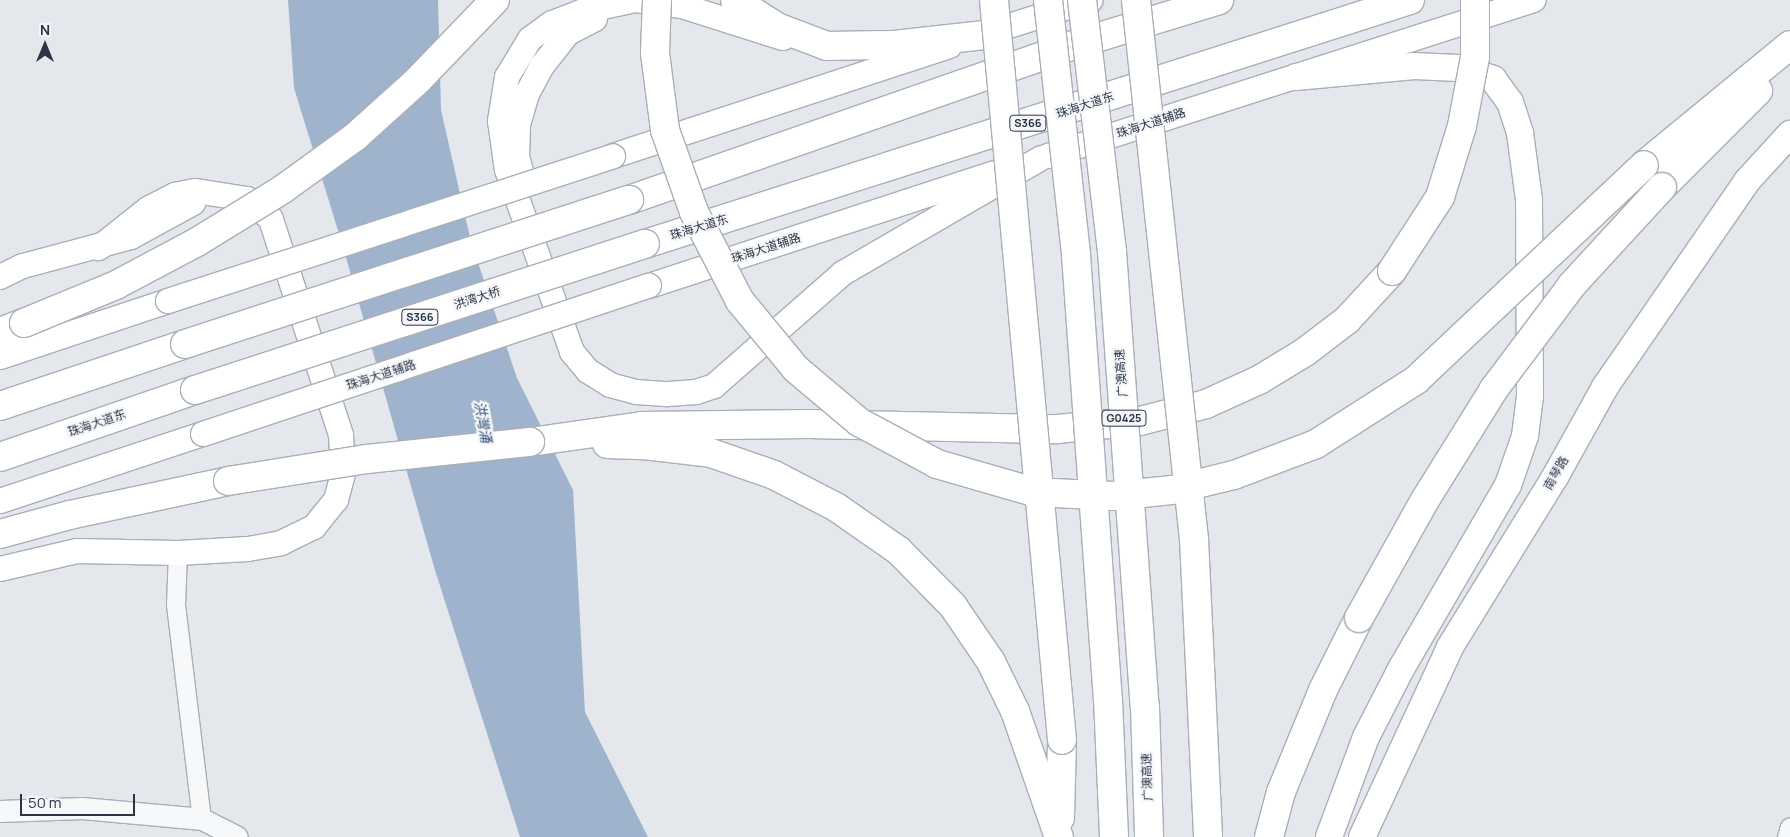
<!DOCTYPE html>
<html>
<head>
<meta charset="utf-8">
<style>
	body { margin:0 }
	#map { position:relative; width:1790px; height:837px; overflow:hidden; background:#e4e7ec; font-family:Manrope,"Noto Sans SC",sans-serif }
	div>[style] { position:absolute }
	.water>* { inset:0; background:#9fb4cc }
	.roads { filter:drop-shadow(1px 0 #a9aeb7) drop-shadow(-1px 0 #a9aeb7) drop-shadow(0 1px #a9aeb7) drop-shadow(0 -1px #a9aeb7) }
	.minor>* { height:18px; margin:-9px; padding:0 9px; transform-origin:9px; border-radius:9px; background:#f7f8fa }
	.tertiary>* { height:21px; margin:-10.5px; padding:0 10.5px; transform-origin:10.5px; border-radius:10.5px; background:#f7f8fa }
	.secondary>* { height:24px; margin:-12px; padding:0 12px; transform-origin:12px; border-radius:12px; background:#fff }
	.primary>* { height:26px; margin:-13px; padding:0 13px; transform-origin:13px; border-radius:13px; background:#fff }
	.trunk>* { height:28px; margin:-14px; padding:0 14px; transform-origin:14px; border-radius:14px; background:#fff }
	.motorway>* { height:28px; margin:-14px; padding:0 14px; transform-origin:14px; border-radius:14px; background:#fff }
	.bridges { filter:drop-shadow(1px 0 #a9aeb7) drop-shadow(-1px 0 #a9aeb7) drop-shadow(0 1px #a9aeb7) drop-shadow(0 -1px #a9aeb7) }
	.secondary-bridge>* { height:24px; margin:-12px; padding:0 12px; transform-origin:12px; border-radius:12px; background:#fff }
	.trunk-bridge>* { height:28px; margin:-14px; padding:0 14px; transform-origin:14px; border-radius:14px; background:#fff }
	.motorway-bridge>* { height:28px; margin:-14px; padding:0 14px; transform-origin:14px; border-radius:14px; background:#fff }
	span { translate:-50% -50%; white-space:nowrap; text-align:center; line-height:1.15; -webkit-text-stroke:4.5px #f4f6f9; paint-order:stroke }
	.shield-label span { padding:1px 4px; background:#f4f6f9; border:1px solid; border-radius:4px; -webkit-text-stroke-width:0 }
	.shield-label { font-size:11px; color:#2b3445; font-weight:700 }
	.street-label { font-size:12px; color:#2b3445 }
	.water-label { font-size:14px; color:#34527a; font-style:italic }
	.north { position:absolute; left:20px; top:20px; width:50px; height:50px; -webkit-text-stroke:4px #f4f6f9; paint-order:stroke; rotate:0deg; font-size:14px; font-weight:700; line-height:20px; text-align:center; color:#2b3445 }
	.north::after { content:''; display:block; margin:auto; width:18px; height:22px; background:#2b3445; clip-path:polygon(50% 0,100% 100%,50% 72%,0 100%) }
	.scale { position:absolute; left:20px; top:794px; width:115px; height:22px; box-sizing:border-box; border:2px solid #2b3445; border-top:0; padding-left:6px; font-size:15px; line-height:18px; white-space:nowrap; color:#2b3445; -webkit-text-stroke:4px #f4f6f9; paint-order:stroke }
</style>
</head>
<body>
<div id="map">
	<div class="water">
		<div style="clip-path:polygon(288px 0,438px 0,441px 110px,471px 242px,517px 378px,573px 490px,585px 712px,648px 837px,520px 837px,434px 567px,341px 240px,294px 88px)"></div>
	</div>
	<div class="roads">
		<div class="minor">
			<div style="left:178px;top:553px;width:52px;rotate:92.2deg"></div>
			<div style="left:176px;top:605px;width:216px;rotate:83.1deg"></div>
			<div style="left:1787px;top:837px;width:10px;rotate:-73deg"></div>
		</div>
		<div class="tertiary">
			<div style="left:0;top:811px;width:82px;rotate:-2.1deg"></div>
			<div style="left:82px;top:808px;width:121px;rotate:5.2deg"></div>
			<div style="left:202px;top:819px;width:39px;rotate:27deg"></div>
		</div>
		<div class="secondary">
			<div style="left:981px;top:35px;width:115px;rotate:-17.7deg"></div>
			<div style="left:783px;top:38px;width:106px;rotate:-162.4deg"></div>
			<div style="left:682px;top:6px;width:47px;rotate:-172.7deg"></div>
			<div style="left:635px;top:0;width:55px;rotate:167.5deg"></div>
			<div style="left:581px;top:12px;width:31px;rotate:159deg"></div>
			<div style="left:552px;top:23px;width:27px;rotate:144deg"></div>
			<div style="left:530px;top:39px;width:44px;rotate:121.2deg"></div>
			<div style="left:507px;top:77px;width:45px;rotate:99deg"></div>
			<div style="left:500px;top:121px;width:49px;rotate:81.9deg"></div>
			<div style="left:507px;top:170px;width:193px;rotate:70.3deg"></div>
			<div style="left:572px;top:352px;width:25px;rotate:50deg"></div>
			<div style="left:588px;top:371px;width:26px;rotate:32deg"></div>
			<div style="left:610px;top:385px;width:27px;rotate:15deg"></div>
			<div style="left:636px;top:392px;width:32px;rotate:4deg"></div>
			<div style="left:668px;top:394px;width:28px;rotate:-4deg"></div>
			<div style="left:696px;top:392px;width:19px;rotate:-18deg"></div>
			<div style="left:714px;top:386px;width:171px;rotate:-41.2deg"></div>
			<div style="left:843px;top:273px;width:229px;rotate:-30.1deg"></div>
			<div style="left:613px;top:156px;width:354px;rotate:-18.1deg"></div>
			<div style="left:1048px;top:156px;width:510px;rotate:-17.8deg"></div>
			<div style="left:522px;top:175px;width:20px;rotate:-105deg"></div>
			<div style="left:517px;top:156px;width:31px;rotate:-88deg"></div>
			<div style="left:518px;top:125px;width:32px;rotate:-74deg"></div>
			<div style="left:527px;top:94px;width:32px;rotate:-62deg"></div>
			<div style="left:542px;top:66px;width:42px;rotate:-51.8deg"></div>
			<div style="left:568px;top:33px;width:30px;rotate:-27deg"></div>
			<div style="left:0;top:277px;width:25px;rotate:-26deg"></div>
			<div style="left:23px;top:266px;width:112px;rotate:-15deg"></div>
			<div style="left:131px;top:237px;width:71px;rotate:-28.7deg"></div>
			<div style="left:649px;top:286px;width:364px;rotate:-18.1deg"></div>
			<div style="left:0;top:357px;width:177px;rotate:-18.4deg"></div>
			<div style="left:0;top:501px;width:214px;rotate:-18.3deg"></div>
			<div style="left:0;top:569px;width:79px;rotate:-13.2deg"></div>
			<div style="left:77px;top:551px;width:101px;rotate:1.1deg"></div>
			<div style="left:178px;top:553px;width:70px;rotate:-3.3deg"></div>
			<div style="left:248px;top:549px;width:34px;rotate:-10deg"></div>
			<div style="left:281px;top:543px;width:37px;rotate:-26deg"></div>
			<div style="left:314px;top:527px;width:35px;rotate:-51deg"></div>
			<div style="left:336px;top:500px;width:28px;rotate:-75deg"></div>
			<div style="left:343px;top:473px;width:38px;rotate:-93deg"></div>
			<div style="left:341px;top:435px;width:227px;rotate:-108deg"></div>
			<div style="left:271px;top:219px;width:31px;rotate:-140deg"></div>
			<div style="left:247px;top:199px;width:53px;rotate:-171.3deg"></div>
			<div style="left:195px;top:191px;width:20px;rotate:169deg"></div>
			<div style="left:175px;top:195px;width:30px;rotate:153deg"></div>
			<div style="left:148px;top:209px;width:63px;rotate:141.5deg"></div>
		</div>
		<div class="primary">
			<div style="left:1296px;top:77px;width:119px;rotate:-5.3deg"></div>
			<div style="left:1414px;top:66px;width:44px;rotate:2.6deg"></div>
			<div style="left:1458px;top:68px;width:37px;rotate:17deg"></div>
			<div style="left:1493px;top:79px;width:29px;rotate:54deg"></div>
			<div style="left:1510px;top:102px;width:33px;rotate:72deg"></div>
			<div style="left:1520px;top:133px;width:68px;rotate:82.3deg"></div>
			<div style="left:1529px;top:200px;width:196px;rotate:89.7deg"></div>
			<div style="left:1530px;top:396px;width:40px;rotate:97.1deg"></div>
			<div style="left:1525px;top:436px;width:52px;rotate:109.1deg"></div>
			<div style="left:1508px;top:485px;width:211px;rotate:120.2deg"></div>
			<div style="left:1402px;top:667px;width:79px;rotate:117.2deg"></div>
			<div style="left:1366px;top:737px;width:107px;rotate:110.3deg"></div>
			<div style="left:1362px;top:837px;width:209px;rotate:-65.1deg"></div>
			<div style="left:1450px;top:647px;width:200px;rotate:-58.3deg"></div>
			<div style="left:1555px;top:477px;width:103px;rotate:-60.9deg"></div>
			<div style="left:1605px;top:387px;width:250px;rotate:-55.4deg"></div>
			<div style="left:1747px;top:181px;width:64px;rotate:-47.5deg"></div>
		</div>
		<div class="trunk">
			<div style="left:629px;top:200px;width:470px;rotate:-19.2deg"></div>
			<div style="left:1073px;top:45px;width:153px;rotate:-17.1deg"></div>
			<div style="left:645px;top:244px;width:803px;rotate:-17.69deg"></div>
			<div style="left:0;top:406px;width:195px;rotate:-18.5deg"></div>
			<div style="left:0;top:457px;width:206px;rotate:-19deg"></div>
		</div>
		<div class="motorway">
			<div style="left:735px;top:0;width:50px;rotate:32.7deg"></div>
			<div style="left:777px;top:27px;width:53px;rotate:20.8deg"></div>
			<div style="left:827px;top:46px;width:67px;rotate:-0.9deg"></div>
			<div style="left:894px;top:45px;width:91px;rotate:-6.3deg"></div>
			<div style="left:1644px;top:165px;width:189px;rotate:-39.4deg"></div>
			<div style="left:1662px;top:187px;width:136px;rotate:-45deg"></div>
			<div style="left:0;top:332px;width:26px;rotate:-21deg"></div>
			<div style="left:530px;top:442px;width:113px;rotate:-8.1deg"></div>
			<div style="left:642px;top:426px;width:166px;rotate:-0.7deg"></div>
			<div style="left:808px;top:424px;width:249px;rotate:1.2deg"></div>
			<div style="left:1057px;top:429px;width:83px;rotate:-5.5deg"></div>
			<div style="left:1140px;top:421px;width:68px;rotate:-14.4deg"></div>
			<div style="left:1206px;top:404px;width:58px;rotate:-24.4deg"></div>
			<div style="left:1259px;top:380px;width:54px;rotate:-31.3deg"></div>
			<div style="left:1305px;top:352px;width:53px;rotate:-37.3deg"></div>
			<div style="left:1347px;top:320px;width:67px;rotate:-47.4deg"></div>
			<div style="left:607px;top:444px;width:37px;rotate:2deg"></div>
			<div style="left:644px;top:445px;width:67px;rotate:6.8deg"></div>
			<div style="left:711px;top:453px;width:67px;rotate:19.2deg"></div>
			<div style="left:774px;top:475px;width:70px;rotate:27.3deg"></div>
			<div style="left:836px;top:507px;width:77px;rotate:34.9deg"></div>
			<div style="left:899px;top:551px;width:77px;rotate:45.5deg"></div>
			<div style="left:953px;top:606px;width:68px;rotate:55.8deg"></div>
			<div style="left:991px;top:662px;width:55px;rotate:63.9deg"></div>
			<div style="left:1015px;top:711px;width:133px;rotate:70.8deg"></div>
			<div style="left:0;top:534px;width:73px;rotate:-15.2deg"></div>
			<div style="left:70px;top:515px;width:162px;rotate:-12.1deg"></div>
			<div style="left:1060px;top:818px;width:78px;rotate:-88.5deg"></div>
			<div style="left:1269px;top:837px;width:47px;rotate:-75.1deg"></div>
			<div style="left:1281px;top:792px;width:110px;rotate:-67.6deg"></div>
			<div style="left:1323px;top:690px;width:80px;rotate:-63.4deg"></div>
		</div>
	</div>
	<div class="bridges">
		<div class="secondary-bridge">
			<div style="left:168px;top:301px;width:468px;rotate:-18deg"></div>
			<div style="left:203px;top:434px;width:470px;rotate:-18.4deg"></div>
		</div>
		<div class="trunk-bridge">
			<div style="left:185px;top:344px;width:467px;rotate:-18deg"></div>
			<div style="left:195px;top:390px;width:473px;rotate:-18deg"></div>
		</div>
		<div class="motorway-bridge">
			<div style="left:657px;top:0;width:53px;rotate:92.2deg"></div>
			<div style="left:655px;top:53px;width:78px;rotate:82.6deg"></div>
			<div style="left:665px;top:130px;width:87px;rotate:70.5deg"></div>
			<div style="left:694px;top:212px;width:100px;rotate:62.7deg"></div>
			<div style="left:740px;top:301px;width:88px;rotate:50.5deg"></div>
			<div style="left:796px;top:369px;width:82px;rotate:40.1deg"></div>
			<div style="left:859px;top:422px;width:89px;rotate:28.3deg"></div>
			<div style="left:937px;top:464px;width:101px;rotate:16.1deg"></div>
			<div style="left:1034px;top:492px;width:80px;rotate:2.9deg"></div>
			<div style="left:1114px;top:496px;width:58px;rotate:-5.9deg"></div>
			<div style="left:1172px;top:490px;width:64px;rotate:-13.6deg"></div>
			<div style="left:1234px;top:475px;width:88px;rotate:-20.7deg"></div>
			<div style="left:1316px;top:444px;width:119px;rotate:-32.6deg"></div>
			<div style="left:1416px;top:380px;width:313px;rotate:-43.3deg"></div>
			<div style="left:994px;top:0;width:743px;rotate:84.75deg"></div>
			<div style="left:1048px;top:0;width:257px;rotate:83.7deg"></div>
			<div style="left:1076px;top:255px;width:445px;rotate:85.9deg"></div>
			<div style="left:1108px;top:699px;width:138px;rotate:87.5deg"></div>
			<div style="left:1082px;top:0;width:253px;rotate:83.2deg"></div>
			<div style="left:1112px;top:251px;width:457px;rotate:85.9deg"></div>
			<div style="left:1145px;top:707px;width:130px;rotate:88.2deg"></div>
			<div style="left:1136px;top:0;width:542px;rotate:83.86deg"></div>
			<div style="left:1194px;top:539px;width:298px;rotate:87.3deg"></div>
			<div style="left:1392px;top:271px;width:88px;rotate:-57deg"></div>
			<div style="left:1440px;top:197px;width:74px;rotate:-72.8deg"></div>
			<div style="left:1462px;top:126px;width:70px;rotate:-79.3deg"></div>
			<div style="left:1475px;top:57px;width:57px;rotate:-90deg"></div>
			<div style="left:24px;top:323px;width:100px;rotate:-22.4deg"></div>
			<div style="left:116px;top:285px;width:92px;rotate:-28deg"></div>
			<div style="left:197px;top:242px;width:101px;rotate:-31.6deg"></div>
			<div style="left:283px;top:189px;width:89px;rotate:-35.8deg"></div>
			<div style="left:355px;top:137px;width:85px;rotate:-42.1deg"></div>
			<div style="left:418px;top:80px;width:111px;rotate:-46.1deg"></div>
			<div style="left:228px;top:481px;width:141px;rotate:-9deg"></div>
			<div style="left:367px;top:459px;width:164px;rotate:-6deg"></div>
			<div style="left:1359px;top:618px;width:135px;rotate:-60.8deg"></div>
			<div style="left:1425px;top:500px;width:131px;rotate:-58.1deg"></div>
			<div style="left:1494px;top:389px;width:130px;rotate:-53.1deg"></div>
			<div style="left:1572px;top:285px;width:133px;rotate:-47.4deg"></div>
		</div>
	</div>
	<div class="shield-label">
		<span style="left:1028px;top:123px">S366</span>
		<span style="left:420px;top:317px">S366</span>
		<span style="left:1124px;top:418px">G0425</span>
	</div>
	<div class="street-label">
		<span style="left:1085px;top:105px;rotate:-18deg">珠海大道东</span>
		<span style="left:1151px;top:123px;rotate:-18deg">珠海大道辅路</span>
		<span style="left:699px;top:227px;rotate:-17deg">珠海大道东</span>
		<span style="left:766px;top:248px;rotate:-18deg">珠海大道辅路</span>
		<span style="left:477px;top:298px;rotate:-18deg">洪湾大桥</span>
		<span style="left:1121px;top:373px;rotate:-94deg">广澳高速</span>
		<span style="left:381px;top:375px;rotate:-18deg">珠海大道辅路</span>
		<span style="left:97px;top:423px;rotate:-19deg">珠海大道东</span>
		<span style="left:1556px;top:473px;rotate:-60deg">南琴路</span>
		<span style="left:1147px;top:777px;rotate:-92deg">广澳高速</span>
	</div>
	<div class="water-label">
		<span style="left:483px;top:422px;rotate:80deg">洪灣涌</span>
	</div>
	<div class="north">N</div>
	<div class="scale">50 m</div>
</div>
</body>
</html>
